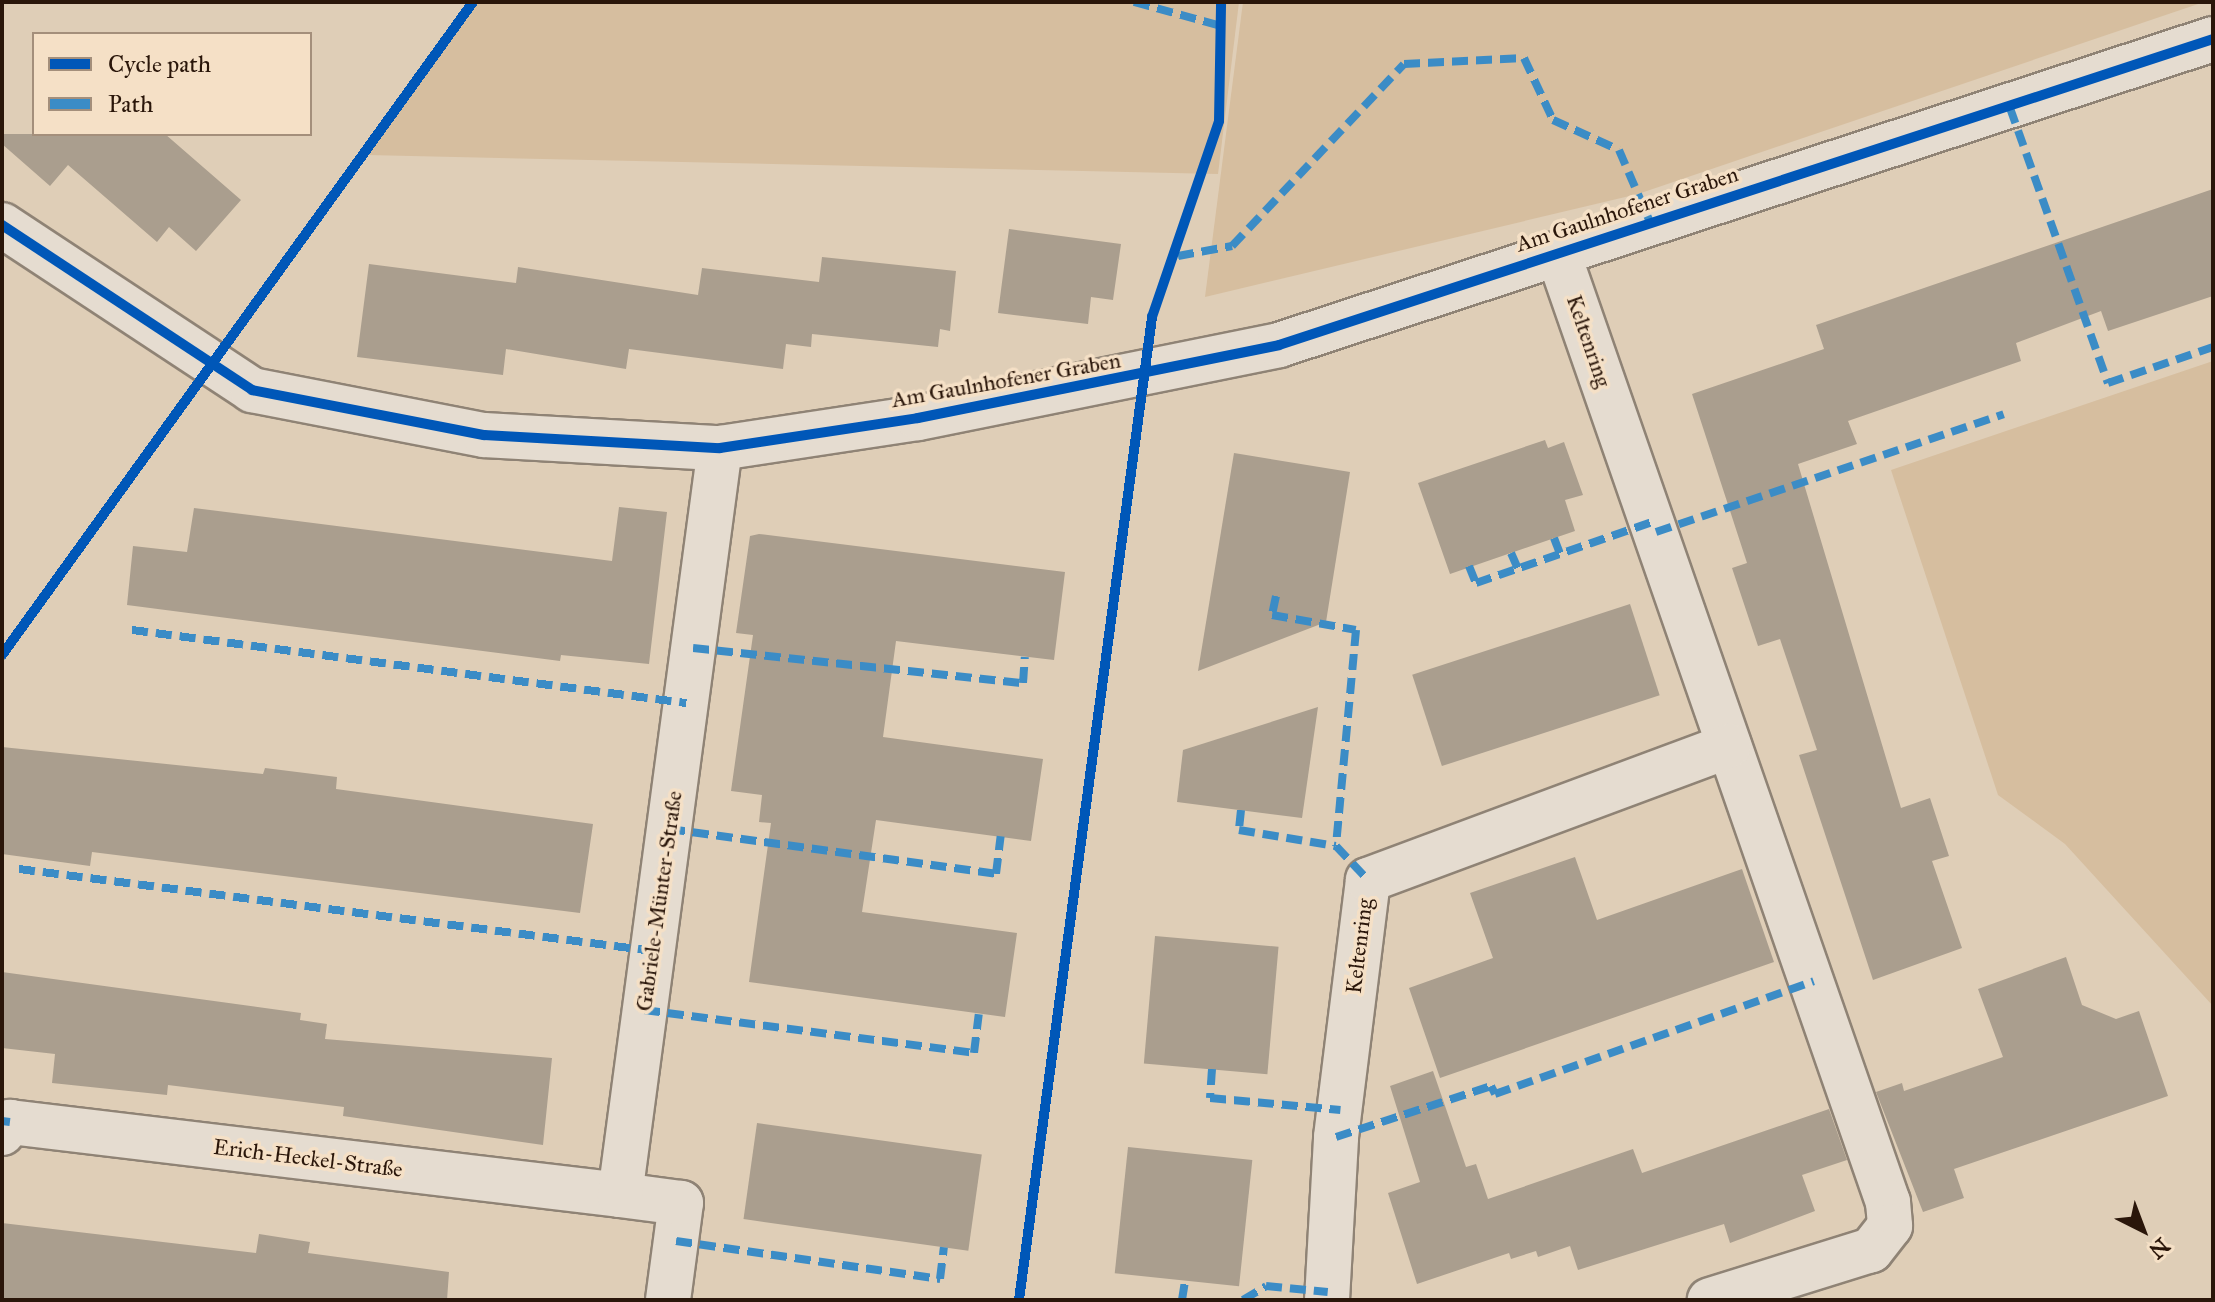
<!DOCTYPE html>
<html>
<head>
<meta charset="utf-8">
<style>
	body { margin:0 }
	#map { position:relative; width:2215px; height:1302px; overflow:hidden; background:#dfceb7; font-family:"IM FELL Great Primer",serif }
	div>[style] { position:absolute }
	.green>* { inset:0; background:#d6be9f }
	.building>* { inset:0; background:#aa9e8e; transform-origin:0 0 }
	.roads { filter:drop-shadow(2px 0 #8f8375) drop-shadow(-2px 0 #8f8375) drop-shadow(0 2px #8f8375) drop-shadow(0 -2px #8f8375) }
	.street>* { height:44px; margin:-22px; padding:0 22px; transform-origin:22px; border-radius:22px; background:#e5dcd0 }
	.quiet>* { height:8px; margin-top:-4px; transform-origin:0; background:repeating-linear-gradient(90deg,#3b8cc6 0 16px,transparent 0 24px) }
	.cycleway>* { height:10px; margin:-5px; padding:0 5px; transform-origin:5px; border-radius:5px; background:#0057b8 }
	span { translate:-50% -50%; white-space:nowrap; text-align:center; line-height:1.15; -webkit-text-stroke:7px #f5e0c6; paint-order:stroke }
	.street-label { font-size:22px; color:#2a160a }
	.frame { position:absolute; inset:0; border:4px solid #2a160a; pointer-events:none }
	.legend { position:absolute; left:32px; top:32px; width:280px; height:104px; box-sizing:border-box; background:#f5e0c6; border:2px solid #a48f7b; margin:0; padding:10px 14px; list-style:none; font-size:24px; color:#2a160a }
	.legend li { display:flex; align-items:center; gap:16px; height:40px }
	.legend b { width:40px; border:2px solid #a48f7b }
	.north { position:absolute; left:2103px; top:1190px; width:80px; height:80px; -webkit-text-stroke:6px #f5e0c6; paint-order:stroke; rotate:138deg; font-size:22px; font-weight:700; line-height:32px; text-align:center; color:#2a160a }
	.north::after { content:''; display:block; margin:auto; width:28px; height:36px; background:#2a160a; clip-path:polygon(50% 0,100% 100%,50% 72%,0 100%) }
</style>
</head>
<body>
<div id="map">
	<div class="green">
		<div style="clip-path:polygon(476px 2px,1239px 2px,1218px 174px,367px 155px)"></div>
		<div style="clip-path:polygon(1243px 2px,2204px 2px,1638px 194px,1205px 297px)"></div>
		<div style="clip-path:polygon(2213px 361px,2213px 1006px,2065px 844px,1998px 795px,1891px 470px)"></div>
	</div>
	<div class="building">
		<div style="clip-path:polygon(2px 134px,165px 134px,241px 200px,196px 251px,169px 227px,157px 242px,68px 165px,50px 186px,2px 144px)"></div>
		<div style="clip-path:polygon(2213px 189px,2213px 296px,2108px 331px,2101px 311px,2016px 343px,2021px 361px,1848px 421px,1857px 444px,1798px 464px,1901px 808px,1930px 798px,1949px 856px,1932px 861px,1962px 948px,1873px 980px,1799px 755px,1817px 750px,1780px 639px,1758px 646px,1732px 568px,1747px 563px,1692px 394px,1824px 349px,1816px 325px)"></div>
		<div style="clip-path:polygon(1009px 229px,1121px 244px,1113px 300px,1091px 297px,1088px 324px,998px 313px)"></div>
		<div style="clip-path:polygon(822px 257px,956px 271px,950px 331px,940px 329px,938px 347px,812px 334px,811px 347px,786px 344px,783px 369px,629px 349px,626px 369px,506px 349px,503px 375px,357px 357px,369px 264px,516px 283px,518px 267px,698px 295px,702px 268px,819px 282px)"></div>
		<div style="clip-path:polygon(1545px 440px,1548px 448px,1564px 442px,1583px 495px,1565px 500px,1575px 531px,1450px 574px,1418px 483px)"></div>
		<div style="clip-path:polygon(1234px 453px,1350px 472px,1326px 622px,1198px 671px)"></div>
		<div style="clip-path:polygon(619px 507px,667px 512px,649px 664px,561px 655px,560px 661px,127px 605px,133px 546px,187px 552px,194px 508px,612px 561px)"></div>
		<div style="clip-path:polygon(759px 534px,1065px 572px,1054px 660px,896px 641px,883px 737px,1043px 759px,1031px 841px,876px 820px,862px 912px,1017px 933px,1005px 1017px,749px 982px,771px 823px,759px 822px,762px 795px,731px 791px,753px 635px,736px 633px,750px 536px)"></div>
		<div style="left:1630px;top:604px;width:96px;height:229px;rotate:72deg"></div>
		<div style="clip-path:polygon(1318px 707px,1302px 818px,1177px 802px,1183px 750px)"></div>
		<div style="clip-path:polygon(2px 747px,263px 774px,265px 768px,337px 777px,336px 789px,593px 824px,580px 913px,92px 852px,90px 866px,2px 854px)"></div>
		<div style="clip-path:polygon(1575px 857px,1597px 920px,1742px 869px,1774px 962px,1440px 1078px,1409px 988px,1493px 958px,1470px 893px)"></div>
		<div style="left:1155px;top:936px;width:124px;height:128px;rotate:5deg"></div>
		<div style="clip-path:polygon(2066px 957px,2082px 1005px,2116px 1019px,2139px 1011px,2168px 1096px,1954px 1169px,1964px 1198px,1923px 1212px,1876px 1092px,1902px 1083px,1904px 1091px,2003px 1057px,1978px 989px)"></div>
		<div style="clip-path:polygon(2px 972px,301px 1013px,300px 1020px,327px 1024px,325px 1039px,552px 1058px,543px 1145px,343px 1116px,344px 1107px,168px 1085px,167px 1095px,52px 1083px,55px 1054px,2px 1048px)"></div>
		<div style="clip-path:polygon(1433px 1071px,1466px 1167px,1476px 1164px,1488px 1199px,1633px 1149px,1642px 1173px,1829px 1109px,1847px 1160px,1802px 1175px,1815px 1211px,1730px 1243px,1724px 1224px,1578px 1270px,1570px 1246px,1538px 1257px,1536px 1251px,1511px 1259px,1509px 1253px,1417px 1284px,1388px 1193px,1420px 1182px,1390px 1086px)"></div>
		<div style="left:757px;top:1123px;width:227px;height:97px;rotate:8deg"></div>
		<div style="left:1128px;top:1147px;width:125px;height:127px;rotate:6deg"></div>
		<div style="clip-path:polygon(2px 1223px,256px 1253px,259px 1234px,310px 1242px,308px 1253px,449px 1272px,447px 1300px,2px 1300px)"></div>
	</div>
	<div class="roads">
		<div class="street">
			<div style="left:2px;top:225px;width:300px;rotate:33.4deg"></div>
			<div style="left:252px;top:390px;width:236px;rotate:11deg"></div>
			<div style="left:484px;top:435px;width:236px;rotate:3.2deg"></div>
			<div style="left:720px;top:448px;width:200px;rotate:-8.6deg"></div>
			<div style="left:918px;top:418px;width:368px;rotate:-11.4deg"></div>
			<div style="left:1279px;top:345px;width:983px;rotate:-18.14deg"></div>
			<div style="left:1558px;top:253px;width:1005px;rotate:70.83deg"></div>
			<div style="left:1888px;top:1202px;width:24px;rotate:85deg"></div>
			<div style="left:1890px;top:1226px;width:31px;rotate:128deg"></div>
			<div style="left:1871px;top:1250px;width:169px;rotate:162.7deg"></div>
			<div style="left:2px;top:1133px;width:14px;rotate:-54deg"></div>
			<div style="left:10px;top:1122px;width:614px;rotate:6.82deg"></div>
			<div style="left:668px;top:1300px;width:98px;rotate:-82.4deg"></div>
			<div style="left:681px;top:1203px;width:62px;rotate:-172.5deg"></div>
			<div style="left:620px;top:1195px;width:754px;rotate:-82.38deg"></div>
			<div style="left:1327px;top:1300px;width:163px;rotate:-86.8deg"></div>
			<div style="left:1336px;top:1137px;width:259px;rotate:-82.9deg"></div>
			<div style="left:1368px;top:880px;width:385px;rotate:-20.4deg"></div>
		</div>
	</div>
	<div class="quiet">
		<div style="left:1134px;top:2px;width:90px;rotate:15.4deg"></div>
		<div style="left:2010px;top:108px;width:292px;rotate:70.4deg"></div>
		<div style="left:2108px;top:383px;width:111px;rotate:-18.9deg"></div>
		<div style="left:1178px;top:256px;width:55px;rotate:-10.5deg"></div>
		<div style="left:1232px;top:246px;width:250px;rotate:-46.6deg"></div>
		<div style="left:1404px;top:64px;width:120px;rotate:-2.9deg"></div>
		<div style="left:1524px;top:58px;width:68px;rotate:64.9deg"></div>
		<div style="left:1553px;top:120px;width:72px;rotate:24.4deg"></div>
		<div style="left:1619px;top:150px;width:78px;rotate:66.7deg"></div>
		<div style="left:1656px;top:532px;width:367px;rotate:-18.7deg"></div>
		<div style="left:1554px;top:538px;width:17px;rotate:69deg"></div>
		<div style="left:1511px;top:553px;width:17px;rotate:66deg"></div>
		<div style="left:1469px;top:566px;width:18px;rotate:68deg"></div>
		<div style="left:1476px;top:583px;width:186px;rotate:-19.1deg"></div>
		<div style="left:1276px;top:596px;width:19px;rotate:102deg"></div>
		<div style="left:1272px;top:615px;width:85px;rotate:10.1deg"></div>
		<div style="left:1356px;top:630px;width:217px;rotate:95.3deg"></div>
		<div style="left:1336px;top:846px;width:47px;rotate:46.7deg"></div>
		<div style="left:132px;top:630px;width:559px;rotate:7.51deg"></div>
		<div style="left:693px;top:648px;width:332px;rotate:6.1deg"></div>
		<div style="left:1023px;top:683px;width:26px;rotate:-86deg"></div>
		<div style="left:1241px;top:810px;width:20px;rotate:96deg"></div>
		<div style="left:1239px;top:830px;width:98px;rotate:9.4deg"></div>
		<div style="left:669px;top:829px;width:330px;rotate:7.8deg"></div>
		<div style="left:996px;top:874px;width:38px;rotate:-83deg"></div>
		<div style="left:19px;top:869px;width:639px;rotate:7.37deg"></div>
		<div style="left:644px;top:1010px;width:333px;rotate:7.4deg"></div>
		<div style="left:974px;top:1053px;width:39px;rotate:-83deg"></div>
		<div style="left:1212px;top:1069px;width:29px;rotate:94deg"></div>
		<div style="left:1210px;top:1098px;width:131px;rotate:5.3deg"></div>
		<div style="left:2px;top:1121px;width:8px;rotate:7deg"></div>
		<div style="left:1336px;top:1137px;width:163px;rotate:-18.2deg"></div>
		<div style="left:1491px;top:1086px;width:9px;rotate:63deg"></div>
		<div style="left:1495px;top:1094px;width:338px;rotate:-19.5deg"></div>
		<div style="left:676px;top:1241px;width:267px;rotate:8.2deg"></div>
		<div style="left:940px;top:1279px;width:32px;rotate:-83deg"></div>
		<div style="left:1182px;top:1300px;width:19px;rotate:-81deg"></div>
		<div style="left:1243px;top:1300px;width:27px;rotate:-31deg"></div>
		<div style="left:1266px;top:1286px;width:62px;rotate:5.5deg"></div>
	</div>
	<div class="cycleway">
		<div style="left:2px;top:225px;width:300px;rotate:33.4deg"></div>
		<div style="left:252px;top:390px;width:236px;rotate:11deg"></div>
		<div style="left:484px;top:435px;width:236px;rotate:3.2deg"></div>
		<div style="left:720px;top:448px;width:200px;rotate:-8.6deg"></div>
		<div style="left:918px;top:418px;width:368px;rotate:-11.4deg"></div>
		<div style="left:1279px;top:345px;width:983px;rotate:-18.14deg"></div>
		<div style="left:2px;top:655px;width:805px;rotate:-54.2deg"></div>
		<div style="left:1019px;top:1300px;width:992px;rotate:-82.29deg"></div>
		<div style="left:1152px;top:317px;width:207px;rotate:-71.1deg"></div>
		<div style="left:1219px;top:121px;width:119px;rotate:-89deg"></div>
	</div>
	<div class="street-label">
		<span style="left:1627px;top:209px;rotate:-18deg">Am Gaulnhofener Graben</span>
		<span style="left:1589px;top:341px;rotate:71deg">Keltenring</span>
		<span style="left:1006px;top:380px;rotate:-10deg">Am Gaulnhofener Graben</span>
		<span style="left:659px;top:901px;rotate:-82deg">Gabriele-Münter-Straße</span>
		<span style="left:1359px;top:946px;rotate:-83deg">Keltenring</span>
		<span style="left:308px;top:1158px;rotate:7deg">Erich-Heckel-Straße</span>
	</div>
	<div class="frame"></div>
	<ul class="legend">
	<li><b style="height:10px;background:#0057b8"></b>Cycle path</li>
	<li><b style="height:10px;background:#3b8cc6"></b>Path</li>
	</ul>
	<div class="north">N</div>
</div>
</body>
</html>
